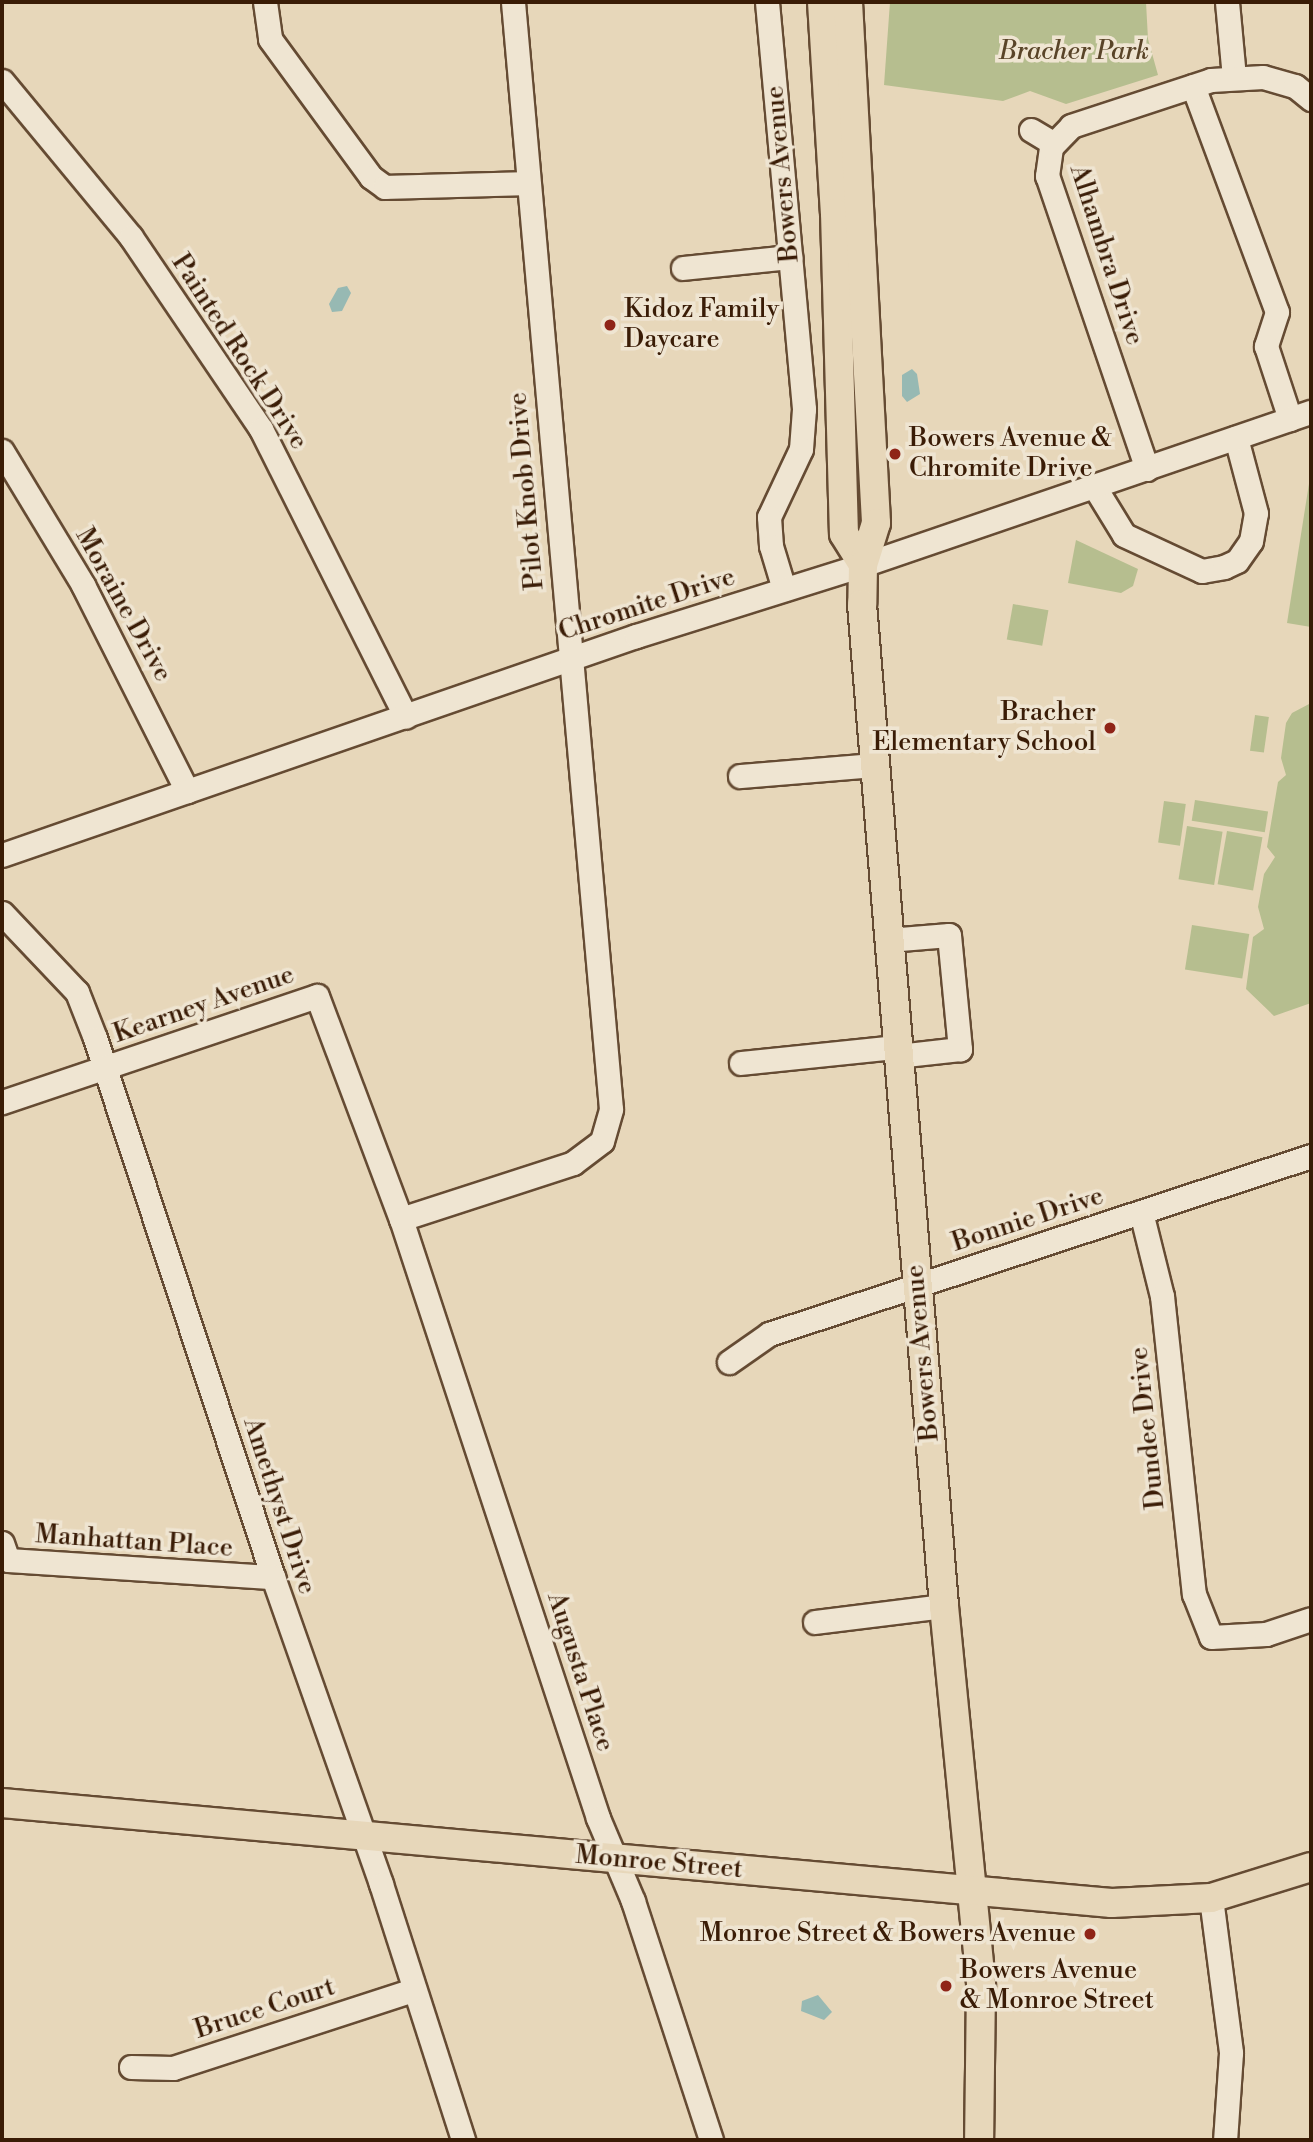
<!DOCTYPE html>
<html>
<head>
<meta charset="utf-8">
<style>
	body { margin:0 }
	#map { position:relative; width:1313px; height:2142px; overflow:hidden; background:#e7d7ba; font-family:"Libre Bodoni",serif }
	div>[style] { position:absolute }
	.green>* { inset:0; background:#b6be8f; transform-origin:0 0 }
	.water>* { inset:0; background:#97b9b3 }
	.roads { filter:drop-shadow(2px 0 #654b33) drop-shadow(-2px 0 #654b33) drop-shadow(0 2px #654b33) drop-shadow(0 -2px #654b33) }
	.minor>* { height:23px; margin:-11.5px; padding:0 11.5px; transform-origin:11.5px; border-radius:11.5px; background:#efe5d2 }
	.major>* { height:28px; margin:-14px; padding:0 14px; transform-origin:14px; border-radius:14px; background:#e7d7ba }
	.dots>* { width:19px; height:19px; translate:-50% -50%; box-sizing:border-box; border:4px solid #efe5d2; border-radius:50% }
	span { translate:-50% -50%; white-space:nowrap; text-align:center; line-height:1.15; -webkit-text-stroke:7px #efe5d2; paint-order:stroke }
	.park-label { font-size:26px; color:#594428; font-style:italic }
	.street-label { font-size:26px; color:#3a1c06 }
	.poi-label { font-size:26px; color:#3a1c06 }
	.left { translate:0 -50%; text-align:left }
	.right { translate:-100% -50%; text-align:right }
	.frame { position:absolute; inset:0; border:4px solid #3a1c06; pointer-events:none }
</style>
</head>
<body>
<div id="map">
	<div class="green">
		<div style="clip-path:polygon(890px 2px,1146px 2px,1148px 39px,1158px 75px,1066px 104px,1030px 91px,1003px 101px,884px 85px)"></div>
		<div style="clip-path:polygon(1311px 471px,1311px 627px,1287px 623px)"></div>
		<div style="clip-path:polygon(1076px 540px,1138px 569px,1133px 586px,1121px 593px,1068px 583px)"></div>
		<div style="left:1013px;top:604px;width:36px;height:36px;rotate:10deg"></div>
		<div style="clip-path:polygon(1311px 703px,1311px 1003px,1274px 1016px,1246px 989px,1253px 937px,1264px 929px,1258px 907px,1264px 874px,1275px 857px,1267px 847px,1278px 782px,1286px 775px,1281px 758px,1286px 723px,1292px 713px)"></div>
		<div style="left:1255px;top:715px;width:14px;height:36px;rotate:8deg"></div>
		<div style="left:1195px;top:800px;width:74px;height:21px;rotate:9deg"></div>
		<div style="left:1164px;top:801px;width:22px;height:42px;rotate:8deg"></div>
		<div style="left:1187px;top:826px;width:36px;height:54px;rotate:9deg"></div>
		<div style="left:1227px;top:831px;width:36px;height:54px;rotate:10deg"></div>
		<div style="left:1192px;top:925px;width:58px;height:45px;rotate:9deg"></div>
	</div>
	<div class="water">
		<div style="clip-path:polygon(347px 286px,351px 293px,342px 311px,332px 312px,329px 304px,338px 288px)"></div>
		<div style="clip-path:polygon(912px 369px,917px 374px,920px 394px,907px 402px,902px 396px,902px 375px)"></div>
		<div style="clip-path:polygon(818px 1995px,832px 2012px,824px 2020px,801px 2011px,802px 2001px)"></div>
	</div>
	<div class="roads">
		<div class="minor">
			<div style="left:265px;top:2px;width:37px;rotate:82deg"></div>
			<div style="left:270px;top:39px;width:171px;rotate:53.8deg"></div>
			<div style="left:371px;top:177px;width:17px;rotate:36deg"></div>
			<div style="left:385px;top:187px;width:143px;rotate:-1.6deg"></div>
			<div style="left:767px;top:2px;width:409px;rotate:84.8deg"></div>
			<div style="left:804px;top:409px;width:40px;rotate:94.3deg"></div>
			<div style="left:801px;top:449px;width:75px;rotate:115.2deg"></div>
			<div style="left:769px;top:517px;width:29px;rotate:86deg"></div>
			<div style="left:771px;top:546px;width:45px;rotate:73.2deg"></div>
			<div style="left:1227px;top:2px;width:75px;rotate:84.7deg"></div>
			<div style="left:2px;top:81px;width:202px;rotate:50.4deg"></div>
			<div style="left:131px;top:237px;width:232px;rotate:55.9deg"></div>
			<div style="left:261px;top:429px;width:322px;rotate:63.3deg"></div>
			<div style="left:1193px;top:86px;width:241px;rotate:69.6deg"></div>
			<div style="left:1277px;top:312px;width:36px;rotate:108deg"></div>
			<div style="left:1266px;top:346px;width:77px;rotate:71.8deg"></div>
			<div style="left:1031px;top:130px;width:26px;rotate:31deg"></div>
			<div style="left:683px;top:268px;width:108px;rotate:-5.9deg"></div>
			<div style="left:2px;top:451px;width:157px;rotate:58.8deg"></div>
			<div style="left:83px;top:585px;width:231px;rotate:63.2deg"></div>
			<div style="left:1147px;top:469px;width:310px;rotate:-108.8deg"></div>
			<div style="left:1047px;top:176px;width:29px;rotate:-82deg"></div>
			<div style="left:1051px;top:147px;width:29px;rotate:-46deg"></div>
			<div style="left:1071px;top:126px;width:147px;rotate:-18.2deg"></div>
			<div style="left:1211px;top:80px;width:52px;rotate:-3.3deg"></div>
			<div style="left:1263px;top:77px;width:33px;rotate:16deg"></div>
			<div style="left:1295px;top:86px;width:21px;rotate:39deg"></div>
			<div style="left:1094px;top:486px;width:57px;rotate:58.5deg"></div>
			<div style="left:1124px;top:535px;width:86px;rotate:24.8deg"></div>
			<div style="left:1202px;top:571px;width:22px;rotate:-10deg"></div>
			<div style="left:1224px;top:567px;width:14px;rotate:-25deg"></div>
			<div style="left:1237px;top:561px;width:24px;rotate:-55deg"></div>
			<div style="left:1251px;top:541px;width:28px;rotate:-80deg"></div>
			<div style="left:1256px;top:513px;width:78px;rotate:-104.9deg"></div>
			<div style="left:740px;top:776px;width:135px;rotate:-4.7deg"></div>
			<div style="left:2px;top:855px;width:671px;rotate:-19.06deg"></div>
			<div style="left:636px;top:636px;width:238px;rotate:-17.4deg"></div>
			<div style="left:863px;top:565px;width:473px;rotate:-18.9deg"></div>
			<div style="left:2px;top:913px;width:109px;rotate:46.5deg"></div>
			<div style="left:77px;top:992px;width:49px;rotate:68.6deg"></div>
			<div style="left:95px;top:1038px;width:568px;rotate:71.72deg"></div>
			<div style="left:273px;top:1577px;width:325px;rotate:70.6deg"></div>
			<div style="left:381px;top:1884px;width:269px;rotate:72.2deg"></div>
			<div style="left:888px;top:940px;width:61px;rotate:-4.7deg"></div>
			<div style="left:949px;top:935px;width:115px;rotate:84.5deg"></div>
			<div style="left:960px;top:1049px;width:62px;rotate:173.6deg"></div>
			<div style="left:741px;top:1063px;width:157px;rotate:-5.9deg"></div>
			<div style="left:2px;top:1102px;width:332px;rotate:-18.6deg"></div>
			<div style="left:317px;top:996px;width:238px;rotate:69.4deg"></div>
			<div style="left:401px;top:1219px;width:631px;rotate:71.79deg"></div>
			<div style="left:598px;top:1818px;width:90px;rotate:67.1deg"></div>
			<div style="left:633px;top:1901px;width:251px;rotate:71.9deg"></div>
			<div style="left:1141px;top:1212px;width:87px;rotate:76deg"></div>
			<div style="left:1162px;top:1296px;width:300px;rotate:83.9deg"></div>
			<div style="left:1194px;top:1594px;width:46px;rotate:68.4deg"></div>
			<div style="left:1211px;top:1637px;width:55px;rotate:-3.1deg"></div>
			<div style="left:1266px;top:1634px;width:47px;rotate:-18.4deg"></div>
			<div style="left:401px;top:1219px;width:181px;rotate:-18deg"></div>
			<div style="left:573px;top:1163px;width:36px;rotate:-37deg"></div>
			<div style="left:602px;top:1141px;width:33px;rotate:-74deg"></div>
			<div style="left:611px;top:1109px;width:1111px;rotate:-95.06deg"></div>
			<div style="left:729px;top:1362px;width:49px;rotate:-35deg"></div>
			<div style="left:769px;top:1334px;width:570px;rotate:-18.18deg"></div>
			<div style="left:2px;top:1543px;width:18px;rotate:71deg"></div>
			<div style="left:8px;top:1560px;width:266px;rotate:3.7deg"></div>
			<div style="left:815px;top:1622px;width:130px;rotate:-7.1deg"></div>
			<div style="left:1211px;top:1898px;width:156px;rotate:82.6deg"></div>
			<div style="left:1231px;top:2053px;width:87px;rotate:93.9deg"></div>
			<div style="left:131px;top:2067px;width:42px;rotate:1.4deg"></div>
			<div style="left:173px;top:2068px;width:252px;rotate:-18deg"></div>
		</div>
		<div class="major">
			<div style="left:822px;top:2px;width:211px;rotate:86.5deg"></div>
			<div style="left:835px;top:213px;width:321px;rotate:88.4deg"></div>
			<div style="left:844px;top:534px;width:36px;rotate:58deg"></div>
			<div style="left:848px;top:2px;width:522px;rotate:86.92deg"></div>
			<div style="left:876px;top:523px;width:44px;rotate:107.2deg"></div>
			<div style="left:863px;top:565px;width:39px;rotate:91deg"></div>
			<div style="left:862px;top:604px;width:1005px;rotate:85.32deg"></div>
			<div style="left:944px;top:1606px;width:381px;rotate:84.4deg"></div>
			<div style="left:981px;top:1985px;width:155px;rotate:90.7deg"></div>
			<div style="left:2px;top:1803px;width:1114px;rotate:5.15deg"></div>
			<div style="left:1112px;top:1903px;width:99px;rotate:-2.9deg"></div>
			<div style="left:1211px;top:1898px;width:105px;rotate:-17.2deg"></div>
		</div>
	</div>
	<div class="dots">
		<div style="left:610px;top:325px;background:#8f2418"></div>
		<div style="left:895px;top:454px;background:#8f2418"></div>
		<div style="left:1110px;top:728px;background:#8f2418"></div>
		<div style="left:1090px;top:1934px;background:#8f2418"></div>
		<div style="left:946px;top:1986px;background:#8f2418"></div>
	</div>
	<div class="park-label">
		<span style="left:1074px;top:52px">Bracher Park</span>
	</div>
	<div class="street-label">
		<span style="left:783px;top:174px;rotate:-95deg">Bowers Avenue</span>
		<span style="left:1106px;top:255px;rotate:72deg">Alhambra Drive</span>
		<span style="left:239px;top:352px;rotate:57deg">Painted Rock Drive</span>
		<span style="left:527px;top:491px;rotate:-95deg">Pilot Knob Drive</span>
		<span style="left:123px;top:605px;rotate:61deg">Moraine Drive</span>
		<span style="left:647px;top:605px;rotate:-18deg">Chromite Drive</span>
		<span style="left:204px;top:1005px;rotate:-19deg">Kearney Avenue</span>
		<span style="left:1028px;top:1220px;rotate:-18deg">Bonnie Drive</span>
		<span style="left:923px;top:1353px;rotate:-95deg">Bowers Avenue</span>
		<span style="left:1148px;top:1428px;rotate:-96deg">Dundee Drive</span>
		<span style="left:279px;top:1506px;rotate:72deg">Amethyst Drive</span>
		<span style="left:134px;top:1542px;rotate:4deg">Manhattan Place</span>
		<span style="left:580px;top:1672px;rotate:72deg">Augusta Place</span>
		<span style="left:659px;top:1863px;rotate:5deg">Monroe Street</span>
		<span style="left:265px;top:2009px;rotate:-18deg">Bruce Court</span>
	</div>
	<div class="poi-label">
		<span class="left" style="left:624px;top:325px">Kidoz Family<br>Daycare</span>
		<span class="left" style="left:909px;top:454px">Bowers Avenue &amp;<br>Chromite Drive</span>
		<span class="right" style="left:1096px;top:728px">Bracher<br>Elementary School</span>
		<span class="right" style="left:1076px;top:1934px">Monroe Street &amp; Bowers Avenue</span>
		<span class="left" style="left:960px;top:1986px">Bowers Avenue<br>&amp; Monroe Street</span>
	</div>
	<div class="frame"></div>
</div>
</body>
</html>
